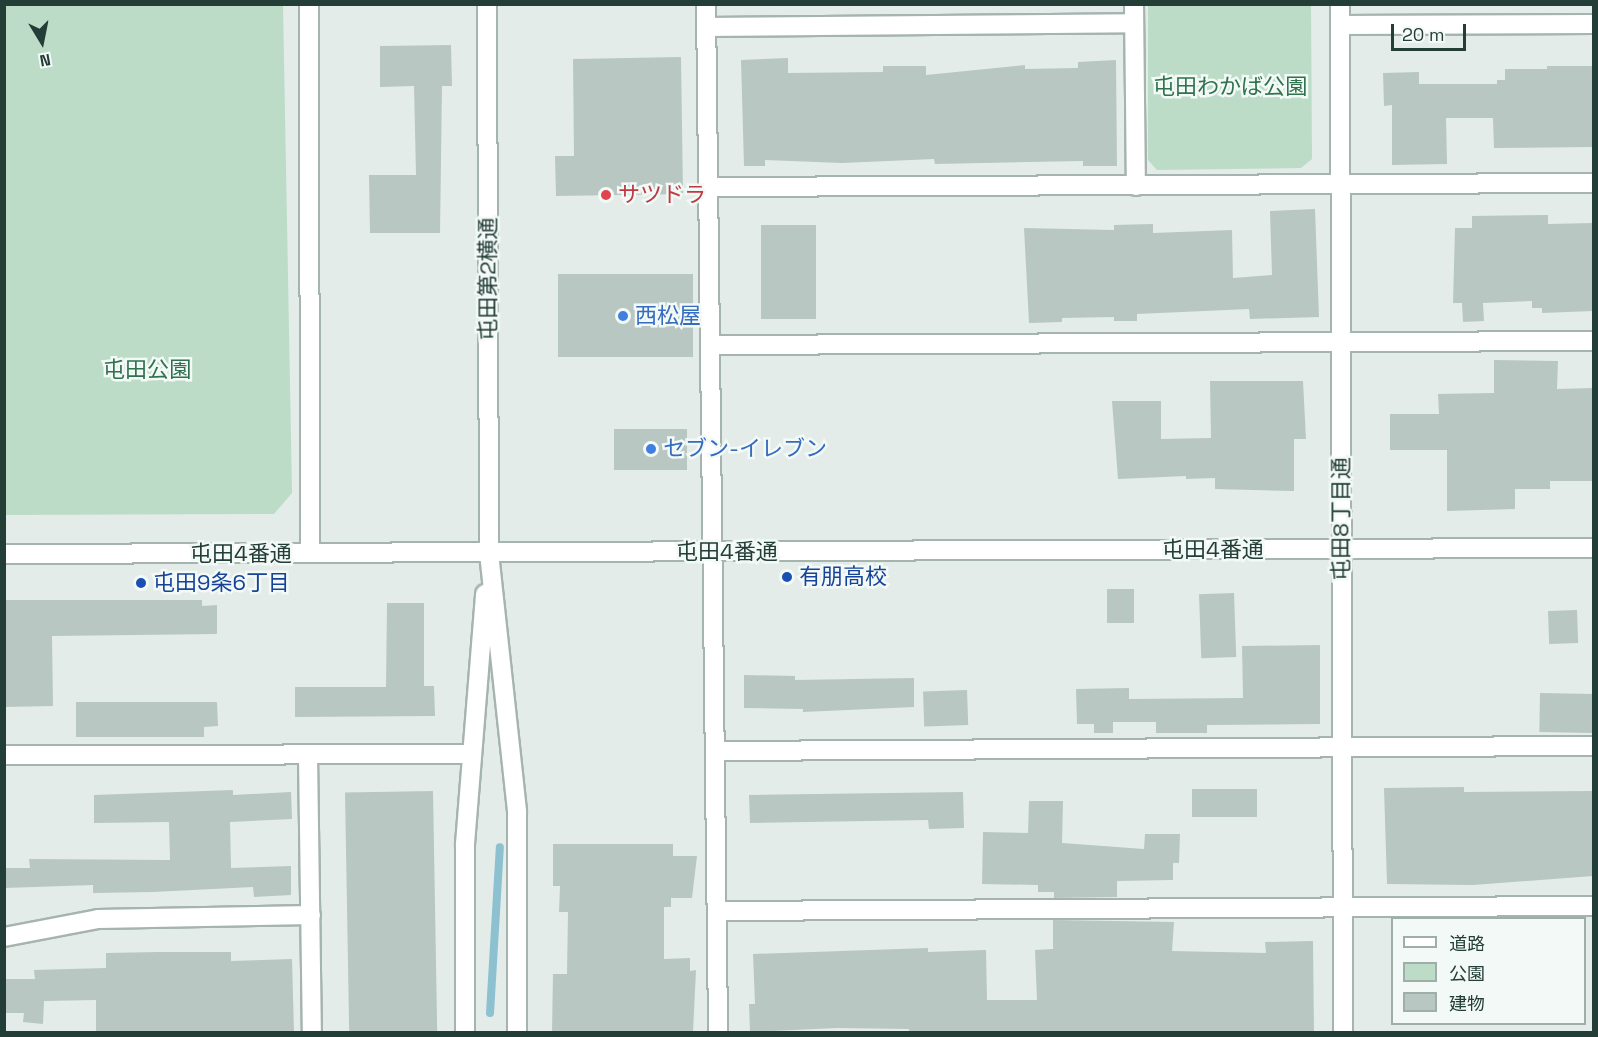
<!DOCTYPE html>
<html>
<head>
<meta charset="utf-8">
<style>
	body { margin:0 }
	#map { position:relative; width:1598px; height:1037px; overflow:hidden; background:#e3ece9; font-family:"Space Grotesk","Noto Sans JP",sans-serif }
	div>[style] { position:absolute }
	.green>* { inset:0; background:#bcdcc7 }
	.stream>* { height:8px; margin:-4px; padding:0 4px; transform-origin:4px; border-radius:4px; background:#8dc1cf }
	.building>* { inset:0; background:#b8c7c2; transform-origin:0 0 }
	.roads { filter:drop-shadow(2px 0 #a6b4b0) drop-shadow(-2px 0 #a6b4b0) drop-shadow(0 2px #a6b4b0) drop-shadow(0 -2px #a6b4b0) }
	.street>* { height:18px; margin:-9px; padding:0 9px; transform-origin:9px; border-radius:9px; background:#fff }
	.secondary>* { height:18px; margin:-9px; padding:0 9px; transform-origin:9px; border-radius:9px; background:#fff }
	.dots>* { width:16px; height:16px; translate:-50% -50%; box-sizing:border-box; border:3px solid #f3f9f6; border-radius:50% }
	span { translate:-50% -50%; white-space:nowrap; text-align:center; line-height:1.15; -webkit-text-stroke:5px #f3f9f6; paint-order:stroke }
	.park-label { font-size:22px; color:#2f724d }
	.health-label { font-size:22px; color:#be3a42 }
	.left { translate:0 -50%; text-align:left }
	.street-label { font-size:22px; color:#233d37 }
	.shop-label { font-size:22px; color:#366cbe }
	.transit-label { font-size:22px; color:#164399 }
	.frame { position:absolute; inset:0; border:6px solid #233d37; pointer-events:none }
	.legend { position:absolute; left:1391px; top:917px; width:195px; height:108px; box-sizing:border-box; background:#f3f9f6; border:2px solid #a0aeaa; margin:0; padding:8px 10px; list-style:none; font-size:18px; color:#233d37 }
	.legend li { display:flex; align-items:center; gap:12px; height:30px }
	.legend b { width:30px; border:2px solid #a0aeaa }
	.north { position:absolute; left:12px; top:12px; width:60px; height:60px; -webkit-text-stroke:4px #f3f9f6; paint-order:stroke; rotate:170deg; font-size:16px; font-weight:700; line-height:24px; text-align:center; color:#233d37 }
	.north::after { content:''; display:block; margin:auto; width:21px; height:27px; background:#233d37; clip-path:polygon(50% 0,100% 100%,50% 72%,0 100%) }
	.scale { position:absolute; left:1391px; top:24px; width:75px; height:27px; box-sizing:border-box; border:3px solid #233d37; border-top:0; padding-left:8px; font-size:18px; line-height:21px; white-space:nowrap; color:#233d37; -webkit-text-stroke:4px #f3f9f6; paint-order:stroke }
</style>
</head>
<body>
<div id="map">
	<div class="green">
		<div style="clip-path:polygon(4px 5px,283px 5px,292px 493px,274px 514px,5px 515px)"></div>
		<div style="clip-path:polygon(1148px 5px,1311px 5px,1312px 159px,1301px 168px,1157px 170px,1148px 160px)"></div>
	</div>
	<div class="stream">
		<div style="left:490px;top:1013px;width:166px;rotate:-86.6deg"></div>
	</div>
	<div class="building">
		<div style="clip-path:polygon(451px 45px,452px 86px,442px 86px,440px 233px,370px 233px,369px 175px,416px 175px,414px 86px,380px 87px,380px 46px)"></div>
		<div style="clip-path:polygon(681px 57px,683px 194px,556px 196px,555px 156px,574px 156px,573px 59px)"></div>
		<div style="clip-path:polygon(788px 58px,788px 73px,883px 72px,883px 66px,926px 66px,926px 75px,1025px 65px,1025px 69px,1078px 68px,1078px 62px,1116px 60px,1117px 166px,1083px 166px,1083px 161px,935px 164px,934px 159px,842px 163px,765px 160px,765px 166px,744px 166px,741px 60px)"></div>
		<div style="clip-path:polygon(1547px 66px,1593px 66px,1593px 147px,1494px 148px,1493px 118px,1446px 118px,1447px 164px,1392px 165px,1392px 105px,1384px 106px,1383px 73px,1419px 72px,1419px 84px,1497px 84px,1497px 80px,1505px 80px,1505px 69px,1547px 69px)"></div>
		<div style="clip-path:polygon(1315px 209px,1319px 317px,1250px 319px,1249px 309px,1137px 314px,1137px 321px,1114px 321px,1114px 317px,1062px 318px,1062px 322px,1029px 323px,1024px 228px,1114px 230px,1114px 225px,1153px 224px,1153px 233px,1232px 230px,1233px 278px,1272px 275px,1270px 211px)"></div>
		<div style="clip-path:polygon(1548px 215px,1548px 224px,1593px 223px,1593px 311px,1542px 313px,1542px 308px,1532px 308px,1532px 301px,1483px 303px,1484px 321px,1463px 322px,1462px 303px,1453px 303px,1455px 228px,1472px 228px,1472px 216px)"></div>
		<div style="left:761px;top:225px;width:55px;height:94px"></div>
		<div style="left:558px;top:274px;width:135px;height:83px"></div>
		<div style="clip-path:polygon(1494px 360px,1558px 361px,1557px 389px,1593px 388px,1593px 481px,1550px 481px,1550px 489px,1515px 489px,1515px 509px,1447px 511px,1447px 450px,1390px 450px,1390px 414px,1439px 414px,1438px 394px,1494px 393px)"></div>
		<div style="clip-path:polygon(1210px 381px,1303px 381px,1306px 439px,1294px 439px,1294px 491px,1215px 489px,1215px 478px,1186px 479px,1186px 476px,1118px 479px,1112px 401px,1161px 401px,1161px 439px,1211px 438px)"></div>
		<div style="left:614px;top:429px;width:73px;height:41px"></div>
		<div style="left:1107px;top:589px;width:27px;height:34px"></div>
		<div style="left:1234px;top:593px;width:64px;height:35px;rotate:88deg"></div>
		<div style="clip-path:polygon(4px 600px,202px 600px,202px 606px,217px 605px,217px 634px,52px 636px,53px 706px,4px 707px)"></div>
		<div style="clip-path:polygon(387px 603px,424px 603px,424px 686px,434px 686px,435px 716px,295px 717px,295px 687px,386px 687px)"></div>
		<div style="left:1577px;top:610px;width:33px;height:29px;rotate:88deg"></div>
		<div style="clip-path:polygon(1320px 645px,1320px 724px,1207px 725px,1207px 733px,1156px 733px,1156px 722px,1113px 722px,1113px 733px,1094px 733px,1094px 724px,1077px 724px,1076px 689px,1129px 688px,1129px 699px,1243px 698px,1242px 646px)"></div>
		<div style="clip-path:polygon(744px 675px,795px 676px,795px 680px,914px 678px,914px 707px,803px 712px,803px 709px,744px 708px)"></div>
		<div style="left:967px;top:690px;width:35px;height:44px;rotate:88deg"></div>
		<div style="left:1540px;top:693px;width:53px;height:39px;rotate:1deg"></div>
		<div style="clip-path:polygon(76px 702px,217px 702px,218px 726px,204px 727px,204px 737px,76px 737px)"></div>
		<div style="clip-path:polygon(1464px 787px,1464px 792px,1593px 791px,1593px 876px,1473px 885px,1387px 884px,1384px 788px)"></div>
		<div style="left:1192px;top:789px;width:65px;height:28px"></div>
		<div style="clip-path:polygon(233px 790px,233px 795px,291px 792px,292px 819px,230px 822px,231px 868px,291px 866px,291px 895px,254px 897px,253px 887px,153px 892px,93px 893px,93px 885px,4px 888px,4px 868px,30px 868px,29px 859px,170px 860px,169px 822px,94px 823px,94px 795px)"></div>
		<div style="left:433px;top:791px;width:241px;height:88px;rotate:89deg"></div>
		<div style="clip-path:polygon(963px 792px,964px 828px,929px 829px,928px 820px,750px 823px,749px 795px)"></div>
		<div style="clip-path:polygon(1029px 801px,1063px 801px,1062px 843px,1144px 849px,1145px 834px,1180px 834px,1179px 863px,1173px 863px,1173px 880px,1117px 881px,1117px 897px,1054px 898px,1054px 892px,1038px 892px,1038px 885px,982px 884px,983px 832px,1028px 833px)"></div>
		<div style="clip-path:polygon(553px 844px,673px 844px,673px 856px,697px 856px,692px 898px,671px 898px,671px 907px,664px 907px,664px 959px,690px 958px,690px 971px,696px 970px,693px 1032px,552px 1032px,553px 974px,567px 974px,568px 912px,559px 912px,560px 886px,553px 886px)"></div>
		<div style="clip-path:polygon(1053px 920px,1174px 922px,1172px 951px,1266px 953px,1265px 942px,1313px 941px,1314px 1032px,909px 1032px,909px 1029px,837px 1028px,750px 1032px,749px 1004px,755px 1004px,753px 954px,928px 948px,928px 952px,986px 950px,987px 1000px,1037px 1000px,1035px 950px,1053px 949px)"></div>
		<div style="clip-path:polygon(159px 952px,231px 952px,231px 961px,292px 959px,294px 1032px,96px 1032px,96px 1000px,44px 1001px,43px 1024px,23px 1022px,24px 1013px,4px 1013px,4px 979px,35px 979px,34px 970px,106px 968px,106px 953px)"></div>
	</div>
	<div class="roads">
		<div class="street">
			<div style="left:309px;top:4px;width:549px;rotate:89.9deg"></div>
			<div style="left:706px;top:4px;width:1028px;rotate:89.33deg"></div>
			<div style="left:1134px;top:4px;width:182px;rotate:89.4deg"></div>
			<div style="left:1340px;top:4px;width:1028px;rotate:89.83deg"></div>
			<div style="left:1340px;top:25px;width:254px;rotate:-0.2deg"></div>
			<div style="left:707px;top:27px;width:427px;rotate:-0.5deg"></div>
			<div style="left:709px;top:187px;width:885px;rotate:-0.26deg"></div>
			<div style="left:710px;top:345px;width:884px;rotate:-0.26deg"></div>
			<div style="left:489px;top:553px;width:261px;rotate:83.8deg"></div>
			<div style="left:517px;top:812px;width:220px;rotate:90deg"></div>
			<div style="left:715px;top:751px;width:879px;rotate:-0.33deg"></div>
			<div style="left:4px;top:755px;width:467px;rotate:-0.1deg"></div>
			<div style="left:308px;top:755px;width:277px;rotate:89.2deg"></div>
			<div style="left:717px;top:911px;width:877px;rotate:-0.33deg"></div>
			<div style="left:4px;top:937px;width:96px;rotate:-10.8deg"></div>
			<div style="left:98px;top:919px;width:213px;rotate:-1.1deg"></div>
			<div style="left:465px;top:1032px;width:188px;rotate:-90deg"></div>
			<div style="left:465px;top:844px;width:251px;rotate:-85.4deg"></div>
		</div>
		<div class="secondary">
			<div style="left:487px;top:4px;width:549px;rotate:89.79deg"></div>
			<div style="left:4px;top:554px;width:1590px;rotate:-0.22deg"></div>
		</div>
	</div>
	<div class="dots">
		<div style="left:606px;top:195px;background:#e0444e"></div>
		<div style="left:623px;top:316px;background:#3f7fe0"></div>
		<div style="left:651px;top:449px;background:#3f7fe0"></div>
		<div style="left:787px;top:577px;background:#1a4fb4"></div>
		<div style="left:141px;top:583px;background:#1a4fb4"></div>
	</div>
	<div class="park-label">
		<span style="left:1230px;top:87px">屯田わかば公園</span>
		<span style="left:147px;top:370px">屯田公園</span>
	</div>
	<div class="health-label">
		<span class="left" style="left:618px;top:195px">サツドラ</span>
	</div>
	<div class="street-label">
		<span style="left:488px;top:279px;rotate:-90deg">屯田第2横通</span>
		<span style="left:1341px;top:519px;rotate:-90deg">屯田8丁目通</span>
		<span style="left:1213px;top:550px">屯田4番通</span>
		<span style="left:727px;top:552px">屯田4番通</span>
		<span style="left:241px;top:554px">屯田4番通</span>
	</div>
	<div class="shop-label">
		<span class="left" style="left:635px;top:316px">西松屋</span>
		<span class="left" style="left:663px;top:449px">セブン-イレブン</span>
	</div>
	<div class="transit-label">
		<span class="left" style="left:799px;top:577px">有朋高校</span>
		<span class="left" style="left:153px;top:583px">屯田9条6丁目</span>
	</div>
	<div class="frame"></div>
	<ul class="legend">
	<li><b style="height:8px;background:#fff"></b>道路</li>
	<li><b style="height:16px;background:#bcdcc7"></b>公園</li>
	<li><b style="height:16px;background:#b8c7c2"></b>建物</li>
	</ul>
	<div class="north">N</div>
	<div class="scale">20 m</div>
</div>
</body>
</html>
